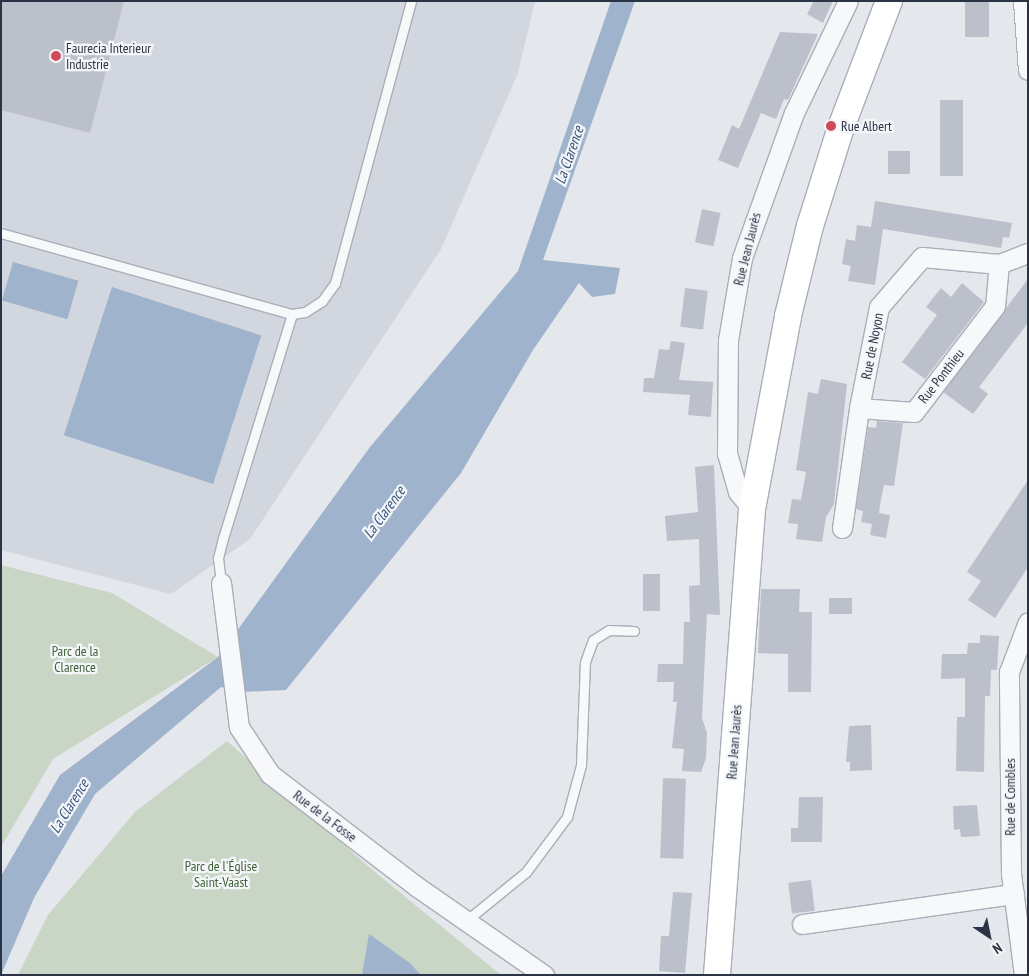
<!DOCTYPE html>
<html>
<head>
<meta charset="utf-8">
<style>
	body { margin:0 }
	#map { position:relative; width:1029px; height:976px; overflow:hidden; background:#e4e7ec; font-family:"PT Sans Narrow",sans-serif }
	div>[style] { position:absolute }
	.built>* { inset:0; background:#d2d6de }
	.green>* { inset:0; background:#c9d6c5 }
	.water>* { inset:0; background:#9fb4cc; transform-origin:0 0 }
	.building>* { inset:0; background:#bbc0ca; transform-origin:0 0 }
	.roads { filter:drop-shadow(1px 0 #a9aeb7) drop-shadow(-1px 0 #a9aeb7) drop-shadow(0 1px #a9aeb7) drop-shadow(0 -1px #a9aeb7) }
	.lane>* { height:9px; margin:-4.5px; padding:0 4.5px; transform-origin:4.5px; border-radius:4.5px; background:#f7f8fa }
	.street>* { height:19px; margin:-9.5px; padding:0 9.5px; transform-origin:9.5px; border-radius:9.5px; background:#f7f8fa }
	.secondary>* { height:26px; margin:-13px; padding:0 13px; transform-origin:13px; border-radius:13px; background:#fff }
	.dots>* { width:14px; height:14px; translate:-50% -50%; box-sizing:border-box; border:2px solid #f4f6f9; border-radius:50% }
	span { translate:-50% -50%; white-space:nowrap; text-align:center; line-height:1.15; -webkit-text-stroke:4.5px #f4f6f9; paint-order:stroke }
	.poi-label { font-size:14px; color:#2b3445 }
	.left { translate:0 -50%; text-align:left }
	.street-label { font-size:14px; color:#2b3445 }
	.park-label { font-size:14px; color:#3f6138 }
	.water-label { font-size:15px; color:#34527a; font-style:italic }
	.frame { position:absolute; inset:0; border:2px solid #2b3445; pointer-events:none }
	.north { position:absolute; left:964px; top:911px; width:50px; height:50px; -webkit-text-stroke:4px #f4f6f9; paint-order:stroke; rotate:146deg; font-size:14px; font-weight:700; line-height:20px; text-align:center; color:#2b3445 }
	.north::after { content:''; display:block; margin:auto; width:18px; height:22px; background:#2b3445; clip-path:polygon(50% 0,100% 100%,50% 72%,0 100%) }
</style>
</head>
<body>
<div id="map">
	<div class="built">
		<div style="clip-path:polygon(1px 1px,535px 1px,518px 73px,441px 249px,250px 539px,171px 594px,1px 550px)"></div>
	</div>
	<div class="green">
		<div style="clip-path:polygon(1px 565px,112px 593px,218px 657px,53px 759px,1px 847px)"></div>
		<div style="clip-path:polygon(227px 741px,370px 868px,501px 975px,18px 975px,48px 915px,135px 812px)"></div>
	</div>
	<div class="water">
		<div style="clip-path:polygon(611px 1px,635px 1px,543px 260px,620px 268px,615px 294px,592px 297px,579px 283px,533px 350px,461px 473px,286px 690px,242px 692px,221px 687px,95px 794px,34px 898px,1px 975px,1px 876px,60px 775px,218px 657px,370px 447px,518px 271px)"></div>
		<div style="left:13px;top:262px;width:68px;height:40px;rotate:16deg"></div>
		<div style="left:112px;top:287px;width:157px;height:156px;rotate:18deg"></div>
		<div style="clip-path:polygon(369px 934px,410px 963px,421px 975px,362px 975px)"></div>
	</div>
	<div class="building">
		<div style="clip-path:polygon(1px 1px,124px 1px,90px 133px,1px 110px)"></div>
		<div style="clip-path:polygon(814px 1px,833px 1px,823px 23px,807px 14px)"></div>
		<div style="left:965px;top:1px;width:24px;height:36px"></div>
		<div style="clip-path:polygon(780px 32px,818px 34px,788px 100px,784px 99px,776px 119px,761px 113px,738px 168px,718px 160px,732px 125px,739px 129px)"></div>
		<div style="left:940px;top:100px;width:23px;height:76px"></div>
		<div style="left:888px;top:151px;width:22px;height:23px"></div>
		<div style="clip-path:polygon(875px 201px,1012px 223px,1009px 238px,1003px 237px,1001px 248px,883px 229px,875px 285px,848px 281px,851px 266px,842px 264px,846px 239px,855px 241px,857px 225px,871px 227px)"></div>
		<div style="left:702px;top:209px;width:19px;height:34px;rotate:12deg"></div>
		<div style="clip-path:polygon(1028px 279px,1028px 323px,979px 387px,988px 394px,973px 414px,943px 392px)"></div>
		<div style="clip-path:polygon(962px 283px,984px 302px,925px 379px,902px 362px,937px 315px,926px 307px,941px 288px,951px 297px)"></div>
		<div style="left:685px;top:288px;width:23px;height:39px;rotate:7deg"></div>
		<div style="clip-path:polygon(671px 341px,685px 343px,679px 380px,713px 382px,711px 417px,688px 415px,690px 395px,643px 392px,644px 378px,654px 378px,659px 349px,669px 350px)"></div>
		<div style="clip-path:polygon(821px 379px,847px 384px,834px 504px,826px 517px,822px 542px,796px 539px,798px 524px,788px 523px,792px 499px,801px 500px,806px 472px,796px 470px,808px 392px,818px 394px)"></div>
		<div style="clip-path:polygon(877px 421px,903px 423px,894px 486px,884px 485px,881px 499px,879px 513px,890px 515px,886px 538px,870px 535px,872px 524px,861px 522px,863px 511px,856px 509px,868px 427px,876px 428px)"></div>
		<div style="clip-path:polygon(714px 465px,720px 615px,707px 614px,702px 718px,707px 733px,706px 758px,701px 772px,682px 771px,684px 749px,672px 748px,677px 702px,673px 702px,674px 682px,657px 682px,658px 664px,683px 664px,684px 622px,690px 622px,689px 586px,700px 585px,699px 539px,667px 541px,665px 516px,698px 512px,695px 467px)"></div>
		<div style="clip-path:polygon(1028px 480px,1028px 567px,995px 618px,968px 600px,981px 581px,967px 572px)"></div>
		<div style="left:643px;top:574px;width:17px;height:37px"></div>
		<div style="clip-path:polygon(761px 589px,800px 589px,799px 612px,812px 612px,811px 692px,788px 692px,788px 654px,758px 653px)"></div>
		<div style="left:829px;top:598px;width:23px;height:16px"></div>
		<div style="clip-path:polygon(980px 635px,999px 636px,997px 670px,991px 670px,990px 696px,985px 696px,984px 772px,956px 771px,957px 717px,965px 717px,965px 678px,941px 679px,942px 654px,967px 654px,968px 643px,980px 643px)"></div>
		<div style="clip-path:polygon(871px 725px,872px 770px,850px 771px,850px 762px,846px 762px,849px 726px)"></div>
		<div style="left:663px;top:778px;width:23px;height:80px;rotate:2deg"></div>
		<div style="clip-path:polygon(799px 797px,823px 797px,822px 842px,791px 842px,791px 828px,798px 828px)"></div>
		<div style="clip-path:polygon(977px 805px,980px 836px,961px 837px,960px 829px,954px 830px,953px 806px)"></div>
		<div style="left:811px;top:880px;width:31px;height:23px;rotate:83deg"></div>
		<div style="clip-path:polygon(673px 892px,692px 893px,685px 973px,659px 971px,661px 936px,669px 936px)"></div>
	</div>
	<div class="roads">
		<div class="lane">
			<div style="left:1px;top:233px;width:302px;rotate:15.6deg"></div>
			<div style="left:292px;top:314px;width:234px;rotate:107.1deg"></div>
			<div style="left:223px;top:538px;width:21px;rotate:104deg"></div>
			<div style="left:218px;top:558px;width:25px;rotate:83deg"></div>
			<div style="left:292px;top:314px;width:13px;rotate:-9deg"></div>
			<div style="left:305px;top:312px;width:20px;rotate:-33deg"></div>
			<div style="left:322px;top:301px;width:22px;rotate:-54deg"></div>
			<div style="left:335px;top:283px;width:292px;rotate:-74.9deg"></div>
			<div style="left:467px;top:920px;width:76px;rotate:-39.1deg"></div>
			<div style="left:526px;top:872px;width:69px;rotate:-53.3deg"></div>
			<div style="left:567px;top:817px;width:54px;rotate:-74.9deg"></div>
			<div style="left:581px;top:765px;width:103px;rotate:-87.8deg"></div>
			<div style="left:585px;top:662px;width:23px;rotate:-70deg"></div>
			<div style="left:593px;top:640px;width:19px;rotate:-32deg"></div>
			<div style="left:609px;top:630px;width:25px;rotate:2deg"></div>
		</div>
		<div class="street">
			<div style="left:1023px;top:1px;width:69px;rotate:85.9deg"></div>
			<div style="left:859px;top:408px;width:103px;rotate:-78.8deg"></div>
			<div style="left:879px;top:307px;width:66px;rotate:-49.3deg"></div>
			<div style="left:922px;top:257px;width:77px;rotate:5.2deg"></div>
			<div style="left:752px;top:509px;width:22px;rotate:-129deg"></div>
			<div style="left:738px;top:492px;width:41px;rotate:-105.8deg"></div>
			<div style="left:727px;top:453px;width:113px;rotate:-89.5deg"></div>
			<div style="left:728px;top:340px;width:83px;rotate:-80.3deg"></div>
			<div style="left:742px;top:258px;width:154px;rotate:-70.3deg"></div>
			<div style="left:794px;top:113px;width:124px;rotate:-64.3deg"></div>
			<div style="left:842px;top:528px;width:121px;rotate:-81.9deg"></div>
			<div style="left:859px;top:408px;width:55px;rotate:4.2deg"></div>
			<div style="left:914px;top:412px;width:133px;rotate:-52.6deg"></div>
			<div style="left:995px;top:306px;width:42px;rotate:-84.6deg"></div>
			<div style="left:999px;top:264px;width:31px;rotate:-21deg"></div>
			<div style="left:221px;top:583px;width:145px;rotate:82.9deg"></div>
			<div style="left:239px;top:727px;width:56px;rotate:56.6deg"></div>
			<div style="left:270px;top:774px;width:184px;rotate:37.5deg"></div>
			<div style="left:416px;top:886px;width:156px;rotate:34.8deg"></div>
			<div style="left:802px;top:924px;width:214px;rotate:-8.1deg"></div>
			<div style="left:1024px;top:975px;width:102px;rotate:-97.3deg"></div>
			<div style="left:1011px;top:874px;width:202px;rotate:-90.6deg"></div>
			<div style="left:1009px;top:672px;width:53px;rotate:-69.2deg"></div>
		</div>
		<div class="secondary">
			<div style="left:717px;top:975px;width:467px;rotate:-85.7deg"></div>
			<div style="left:752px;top:509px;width:196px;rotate:-79.4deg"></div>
			<div style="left:788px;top:316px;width:93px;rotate:-76.3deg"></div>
			<div style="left:810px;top:226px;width:101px;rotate:-72.6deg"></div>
			<div style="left:840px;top:130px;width:138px;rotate:-69.2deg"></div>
		</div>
	</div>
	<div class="dots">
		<div style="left:56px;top:56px;background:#d1495b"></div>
		<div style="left:831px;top:126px;background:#d1495b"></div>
	</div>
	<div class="poi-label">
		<span class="left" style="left:66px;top:56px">Faurecia Interieur<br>Industrie</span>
		<span class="left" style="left:841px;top:126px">Rue Albert</span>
	</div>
	<div class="street-label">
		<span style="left:747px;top:249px;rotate:-76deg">Rue Jean Jaurès</span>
		<span style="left:872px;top:346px;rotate:-79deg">Rue de Noyon</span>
		<span style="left:941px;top:376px;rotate:-52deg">Rue Ponthieu</span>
		<span style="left:734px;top:742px;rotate:-86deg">Rue Jean Jaurès</span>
		<span style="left:1010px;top:797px;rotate:-90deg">Rue de Combles</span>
		<span style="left:325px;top:816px;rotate:37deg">Rue de la Fosse</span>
	</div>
	<div class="park-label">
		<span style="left:75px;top:659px">Parc de la<br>Clarence</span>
		<span style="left:221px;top:874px">Parc de l'Église<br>Saint-Vaast</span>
	</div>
	<div class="water-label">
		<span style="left:569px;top:155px;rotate:-71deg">La Clarence</span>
		<span style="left:384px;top:512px;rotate:-54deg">La Clarence</span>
		<span style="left:69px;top:806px;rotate:-58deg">La Clarence</span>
	</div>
	<div class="frame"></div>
	<div class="north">N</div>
</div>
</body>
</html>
